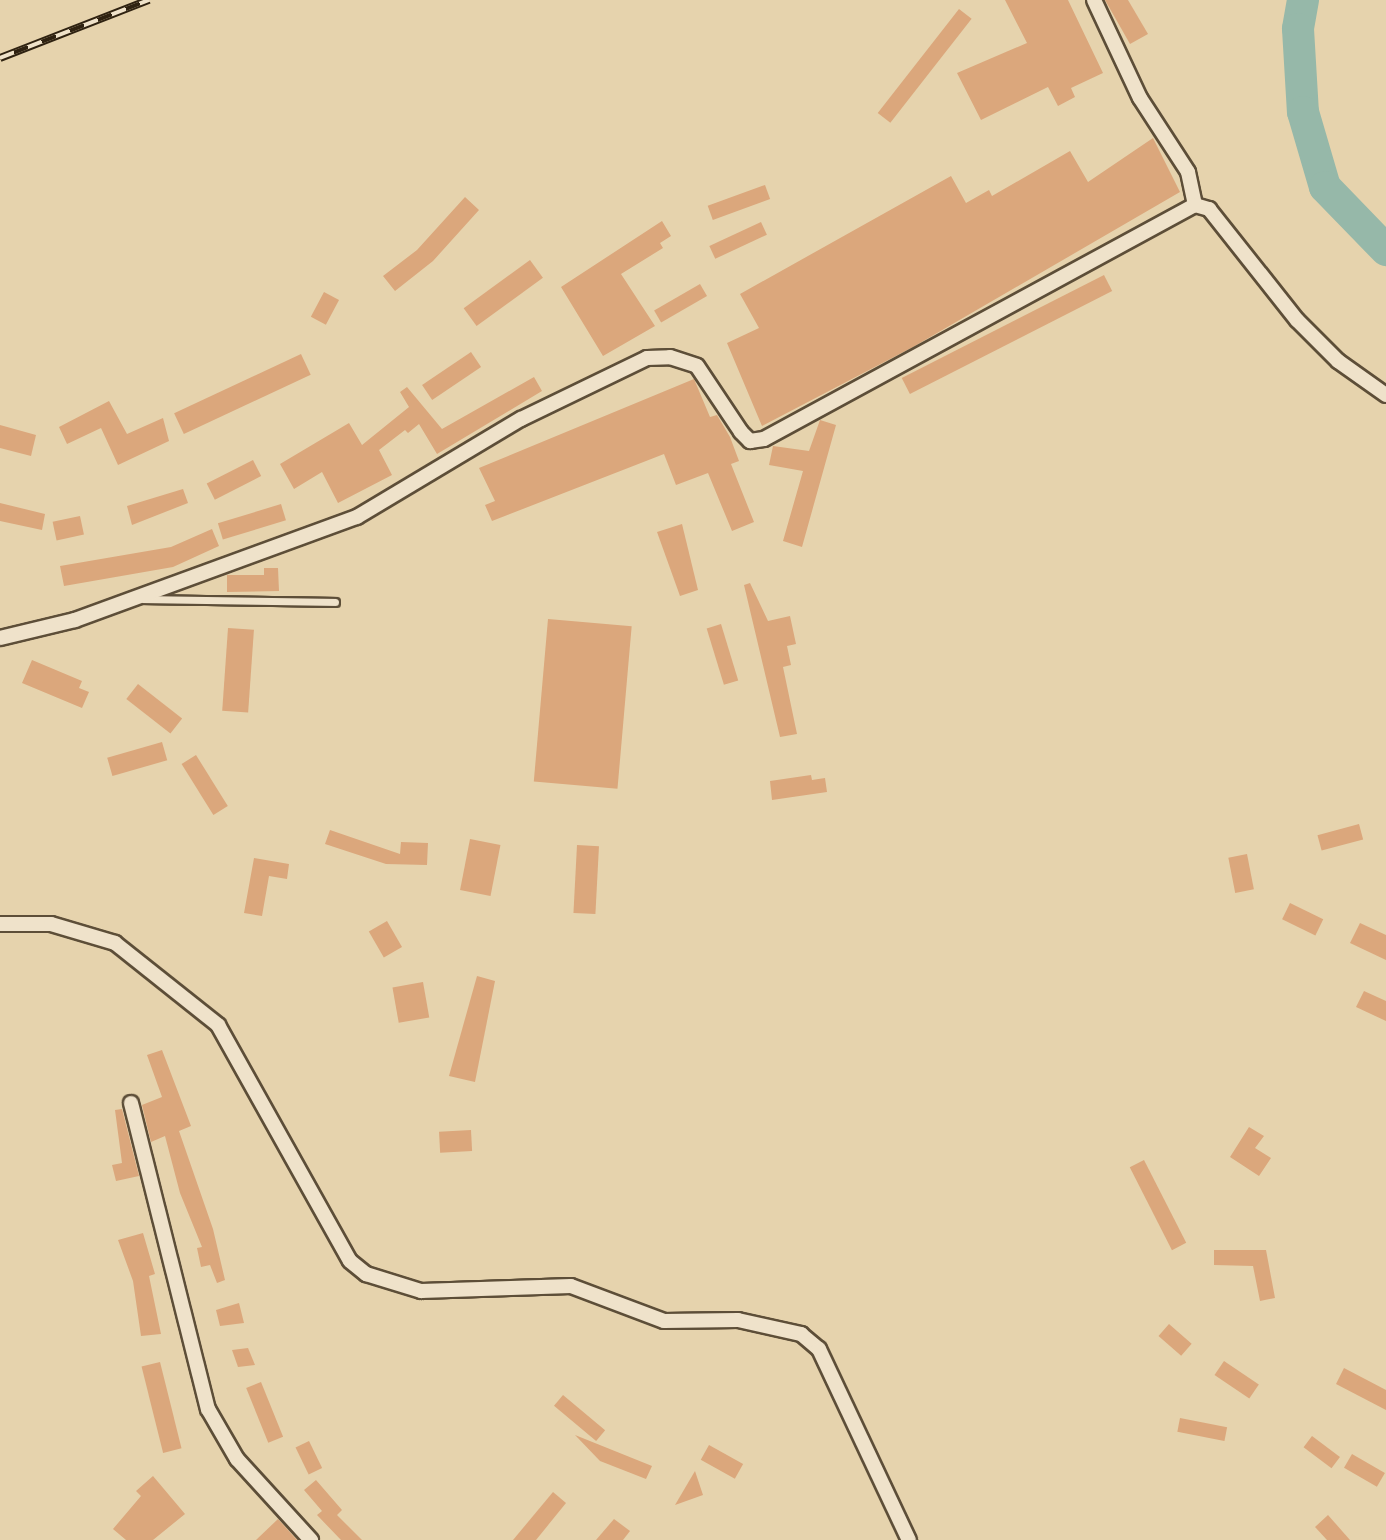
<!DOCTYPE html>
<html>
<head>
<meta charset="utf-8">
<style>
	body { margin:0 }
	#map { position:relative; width:1386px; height:1540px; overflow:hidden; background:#e6d3ad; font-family:"EB Garamond",serif }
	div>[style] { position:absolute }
	.river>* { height:32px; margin:-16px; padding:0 16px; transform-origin:16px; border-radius:16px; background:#96b8a9 }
	.building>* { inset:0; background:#dba77c; transform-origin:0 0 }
	.roads { filter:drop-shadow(2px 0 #5d4e38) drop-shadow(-2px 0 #5d4e38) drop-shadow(0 2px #5d4e38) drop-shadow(0 -2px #5d4e38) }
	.service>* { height:7px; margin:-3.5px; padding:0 3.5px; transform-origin:3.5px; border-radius:3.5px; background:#efe2ca }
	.minor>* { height:14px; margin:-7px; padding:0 7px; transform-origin:7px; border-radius:7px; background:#efe2ca }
	.rail>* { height:8px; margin-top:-4px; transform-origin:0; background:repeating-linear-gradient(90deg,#efe2ca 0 15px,#2f2211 0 30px); box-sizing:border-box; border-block:2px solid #2f2211 }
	span { translate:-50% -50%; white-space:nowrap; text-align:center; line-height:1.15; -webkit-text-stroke:6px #efe2ca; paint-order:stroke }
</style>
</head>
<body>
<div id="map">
	<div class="river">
		<div style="left:1303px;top:0;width:29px;rotate:100deg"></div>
		<div style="left:1298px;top:29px;width:83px;rotate:86.6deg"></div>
		<div style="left:1303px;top:112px;width:78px;rotate:73.7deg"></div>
		<div style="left:1325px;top:187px;width:88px;rotate:45.9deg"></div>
	</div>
	<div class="building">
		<div style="clip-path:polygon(1005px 0,1068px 0,1103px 73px,1071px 88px,1075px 97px,1058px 106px,1048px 87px,981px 120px,957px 73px,1027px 43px)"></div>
		<div style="clip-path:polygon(1105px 0,1128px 0,1148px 34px,1130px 44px)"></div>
		<div style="left:959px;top:9px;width:16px;height:132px;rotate:38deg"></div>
		<div style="clip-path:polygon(1153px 138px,1180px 192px,913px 347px,762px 426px,727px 343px,759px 328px,740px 294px,951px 176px,966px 203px,989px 190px,992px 196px,1070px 151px,1088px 182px)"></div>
		<div style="left:765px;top:185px;width:15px;height:61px;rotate:70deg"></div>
		<div style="clip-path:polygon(465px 197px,479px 210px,433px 261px,395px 291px,383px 276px,417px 250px)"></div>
		<div style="clip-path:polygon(662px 221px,671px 236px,660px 243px,663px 248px,621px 274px,655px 326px,603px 356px,561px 287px)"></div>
		<div style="left:761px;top:222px;width:14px;height:57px;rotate:65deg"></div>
		<div style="left:530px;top:260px;width:22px;height:82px;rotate:54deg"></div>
		<div style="left:1104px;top:275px;width:18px;height:227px;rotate:63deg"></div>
		<div style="left:700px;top:284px;width:14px;height:53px;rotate:60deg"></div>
		<div style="left:324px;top:292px;width:17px;height:28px;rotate:28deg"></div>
		<div style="left:471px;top:352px;width:18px;height:59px;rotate:56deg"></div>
		<div style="left:301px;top:354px;width:23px;height:140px;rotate:65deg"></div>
		<div style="clip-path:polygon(534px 377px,542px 391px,437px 454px,419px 424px,408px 433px,405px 430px,379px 450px,392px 475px,338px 503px,322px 472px,294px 489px,280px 464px,349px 423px,362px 445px,409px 407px,400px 392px,407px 387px,442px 429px)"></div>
		<div style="clip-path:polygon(694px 379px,710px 417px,717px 415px,730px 437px,739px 461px,731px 464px,754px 522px,732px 531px,708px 473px,676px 485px,664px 454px,492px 521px,485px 505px,495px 501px,479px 468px)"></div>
		<div style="clip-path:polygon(109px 401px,127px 434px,163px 418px,169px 441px,118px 465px,101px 428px,67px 444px,59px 427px)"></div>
		<div style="clip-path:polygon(820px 420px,836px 425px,802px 547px,783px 541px,803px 471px,769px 465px,773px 446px,809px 451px)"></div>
		<div style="clip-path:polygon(0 425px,36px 435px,31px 456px,0 448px)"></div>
		<div style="left:253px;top:460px;width:18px;height:52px;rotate:63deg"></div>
		<div style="clip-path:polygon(183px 489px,188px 503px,132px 525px,127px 506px)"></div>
		<div style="clip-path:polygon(0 503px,45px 514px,42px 530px,0 521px)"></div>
		<div style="left:281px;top:504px;width:17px;height:66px;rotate:73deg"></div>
		<div style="left:80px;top:516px;width:19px;height:28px;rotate:78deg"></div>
		<div style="clip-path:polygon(682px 524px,698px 590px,680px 596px,657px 532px)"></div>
		<div style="clip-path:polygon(212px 529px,219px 546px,173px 567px,64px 586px,60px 566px,171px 547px)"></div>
		<div style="clip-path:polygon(264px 568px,278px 568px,279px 591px,227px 592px,227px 575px,264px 575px)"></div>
		<div style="clip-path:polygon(750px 583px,768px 621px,790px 616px,796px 644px,787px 646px,791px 665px,783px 667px,797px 734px,780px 737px,744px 585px)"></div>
		<div style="left:548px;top:619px;width:84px;height:163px;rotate:5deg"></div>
		<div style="left:721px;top:624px;width:59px;height:15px;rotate:73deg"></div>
		<div style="left:228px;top:628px;width:26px;height:83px;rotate:4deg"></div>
		<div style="clip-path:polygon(32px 660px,82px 681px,79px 688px,89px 692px,82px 708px,22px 683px)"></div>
		<div style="left:138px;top:684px;width:56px;height:19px;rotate:38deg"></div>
		<div style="left:162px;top:742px;width:19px;height:57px;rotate:74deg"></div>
		<div style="left:196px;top:755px;width:60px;height:17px;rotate:58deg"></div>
		<div style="clip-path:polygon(811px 775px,812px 780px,825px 778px,827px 792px,772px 800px,770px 781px)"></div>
		<div style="left:1359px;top:824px;width:16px;height:43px;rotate:75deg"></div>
		<div style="clip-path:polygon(330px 830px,400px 854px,401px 842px,428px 843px,427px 865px,386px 864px,325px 844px)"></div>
		<div style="left:470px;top:839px;width:31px;height:52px;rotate:11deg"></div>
		<div style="left:577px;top:845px;width:22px;height:68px;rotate:3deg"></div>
		<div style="left:1247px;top:854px;width:36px;height:19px;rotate:79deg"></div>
		<div style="clip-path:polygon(254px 858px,289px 864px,287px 879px,269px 876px,262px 916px,244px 913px)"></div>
		<div style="left:1290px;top:903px;width:37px;height:18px;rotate:26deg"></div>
		<div style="left:387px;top:921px;width:30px;height:21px;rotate:60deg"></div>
		<div style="clip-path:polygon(1360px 923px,1386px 935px,1386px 960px,1350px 943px)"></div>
		<div style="clip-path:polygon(477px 976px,495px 981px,475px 1082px,449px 1076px)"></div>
		<div style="left:423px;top:982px;width:36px;height:31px;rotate:80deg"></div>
		<div style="clip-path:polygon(1364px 991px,1386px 1001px,1386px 1021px,1356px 1007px)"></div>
		<div style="clip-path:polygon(162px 1050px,191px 1126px,179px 1131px,213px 1229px,225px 1280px,217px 1283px,210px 1265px,201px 1267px,197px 1248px,202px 1247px,180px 1193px,165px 1136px,151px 1142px,142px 1105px,162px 1097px,147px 1055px)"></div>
		<div style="clip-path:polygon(122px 1109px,139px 1176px,116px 1181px,112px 1165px,122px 1163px,115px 1110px)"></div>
		<div style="clip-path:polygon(1249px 1127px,1264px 1136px,1255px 1148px,1271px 1158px,1259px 1176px,1230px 1157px)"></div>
		<div style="left:471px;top:1130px;width:21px;height:32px;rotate:87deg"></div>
		<div style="left:1144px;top:1160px;width:93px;height:16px;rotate:63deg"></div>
		<div style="clip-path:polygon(143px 1233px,155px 1274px,149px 1276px,161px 1334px,141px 1336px,133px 1281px,118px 1240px)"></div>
		<div style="clip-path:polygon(1214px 1250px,1266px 1250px,1275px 1298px,1260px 1301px,1253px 1266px,1214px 1265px)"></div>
		<div style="clip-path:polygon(239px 1303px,244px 1323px,220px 1326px,216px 1310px)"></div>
		<div style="left:1169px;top:1324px;width:30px;height:16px;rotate:41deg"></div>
		<div style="clip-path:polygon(248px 1348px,255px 1365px,238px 1367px,232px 1350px)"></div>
		<div style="left:1224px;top:1361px;width:42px;height:17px;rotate:34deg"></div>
		<div style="left:160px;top:1362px;width:89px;height:19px;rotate:76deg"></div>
		<div style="clip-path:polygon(1344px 1368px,1386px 1390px,1386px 1410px,1336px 1384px)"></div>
		<div style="left:261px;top:1382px;width:59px;height:16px;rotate:68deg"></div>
		<div style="left:563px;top:1395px;width:55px;height:14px;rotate:40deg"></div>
		<div style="left:1180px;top:1418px;width:48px;height:14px;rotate:11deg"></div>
		<div style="clip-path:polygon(575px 1435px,652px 1466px,646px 1479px,600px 1461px)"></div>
		<div style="left:1312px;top:1436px;width:35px;height:14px;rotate:37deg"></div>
		<div style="left:309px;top:1441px;width:30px;height:15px;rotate:64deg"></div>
		<div style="left:709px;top:1445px;width:39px;height:17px;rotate:29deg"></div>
		<div style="left:1352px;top:1454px;width:38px;height:16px;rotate:30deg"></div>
		<div style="clip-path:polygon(695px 1471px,703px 1495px,675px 1505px)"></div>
		<div style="clip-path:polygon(153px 1476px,185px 1514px,153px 1540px,126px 1540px,113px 1529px,141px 1496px,136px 1491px)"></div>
		<div style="clip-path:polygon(316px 1480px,342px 1510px,337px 1515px,362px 1540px,341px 1540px,317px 1515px,322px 1511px,304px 1490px)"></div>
		<div style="clip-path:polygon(553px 1492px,566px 1503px,536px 1540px,513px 1540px)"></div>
		<div style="clip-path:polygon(1328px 1515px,1350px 1540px,1327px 1540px,1315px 1527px)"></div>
		<div style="clip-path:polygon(278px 1519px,297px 1540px,256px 1540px)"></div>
		<div style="clip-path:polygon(614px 1519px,630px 1531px,623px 1540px,596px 1540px)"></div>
	</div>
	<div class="roads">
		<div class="service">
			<div style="left:143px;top:599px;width:192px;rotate:0.9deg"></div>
		</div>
		<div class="minor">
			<div style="left:1094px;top:0;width:108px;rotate:64.9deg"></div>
			<div style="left:1140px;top:98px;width:88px;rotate:57deg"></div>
			<div style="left:1188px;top:172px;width:34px;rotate:78deg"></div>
			<div style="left:0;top:638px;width:77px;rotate:-13.5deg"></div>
			<div style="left:75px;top:620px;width:300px;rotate:-20.1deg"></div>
			<div style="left:357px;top:517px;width:191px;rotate:-30.9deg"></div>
			<div style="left:521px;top:419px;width:140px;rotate:-25.8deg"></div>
			<div style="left:647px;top:358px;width:23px;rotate:-2deg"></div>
			<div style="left:670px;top:357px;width:28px;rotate:18deg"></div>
			<div style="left:697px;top:366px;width:79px;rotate:56.3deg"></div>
			<div style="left:741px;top:432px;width:13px;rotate:45deg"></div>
			<div style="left:750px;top:441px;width:14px;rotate:-8deg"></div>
			<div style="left:764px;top:439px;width:490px;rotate:-28.5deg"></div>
			<div style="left:1195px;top:205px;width:15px;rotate:16deg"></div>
			<div style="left:1209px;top:209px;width:142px;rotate:51.6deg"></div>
			<div style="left:1297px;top:320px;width:58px;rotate:45deg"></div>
			<div style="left:1338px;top:361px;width:59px;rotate:35.3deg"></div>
			<div style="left:0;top:924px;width:51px"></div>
			<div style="left:51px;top:924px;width:67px;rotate:16.5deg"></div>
			<div style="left:115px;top:943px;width:132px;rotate:38.5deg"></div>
			<div style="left:218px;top:1025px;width:270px;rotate:60.8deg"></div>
			<div style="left:350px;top:1261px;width:21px;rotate:39deg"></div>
			<div style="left:366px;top:1274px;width:58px;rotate:17.2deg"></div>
			<div style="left:421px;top:1291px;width:150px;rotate:-1.9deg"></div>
			<div style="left:571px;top:1286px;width:99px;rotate:20.6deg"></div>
			<div style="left:664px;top:1321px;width:74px;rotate:-0.8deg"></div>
			<div style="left:738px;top:1320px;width:65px;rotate:12.5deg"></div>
			<div style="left:801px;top:1334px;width:23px;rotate:40deg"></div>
			<div style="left:819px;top:1349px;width:211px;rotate:64.8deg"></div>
			<div style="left:131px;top:1103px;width:316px;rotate:75.9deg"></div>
			<div style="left:208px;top:1409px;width:58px;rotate:59.9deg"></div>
			<div style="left:237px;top:1459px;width:110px;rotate:47.6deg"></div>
		</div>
	</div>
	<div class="rail">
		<div style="left:0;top:58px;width:160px;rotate:-21.3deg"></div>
	</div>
</div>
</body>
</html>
